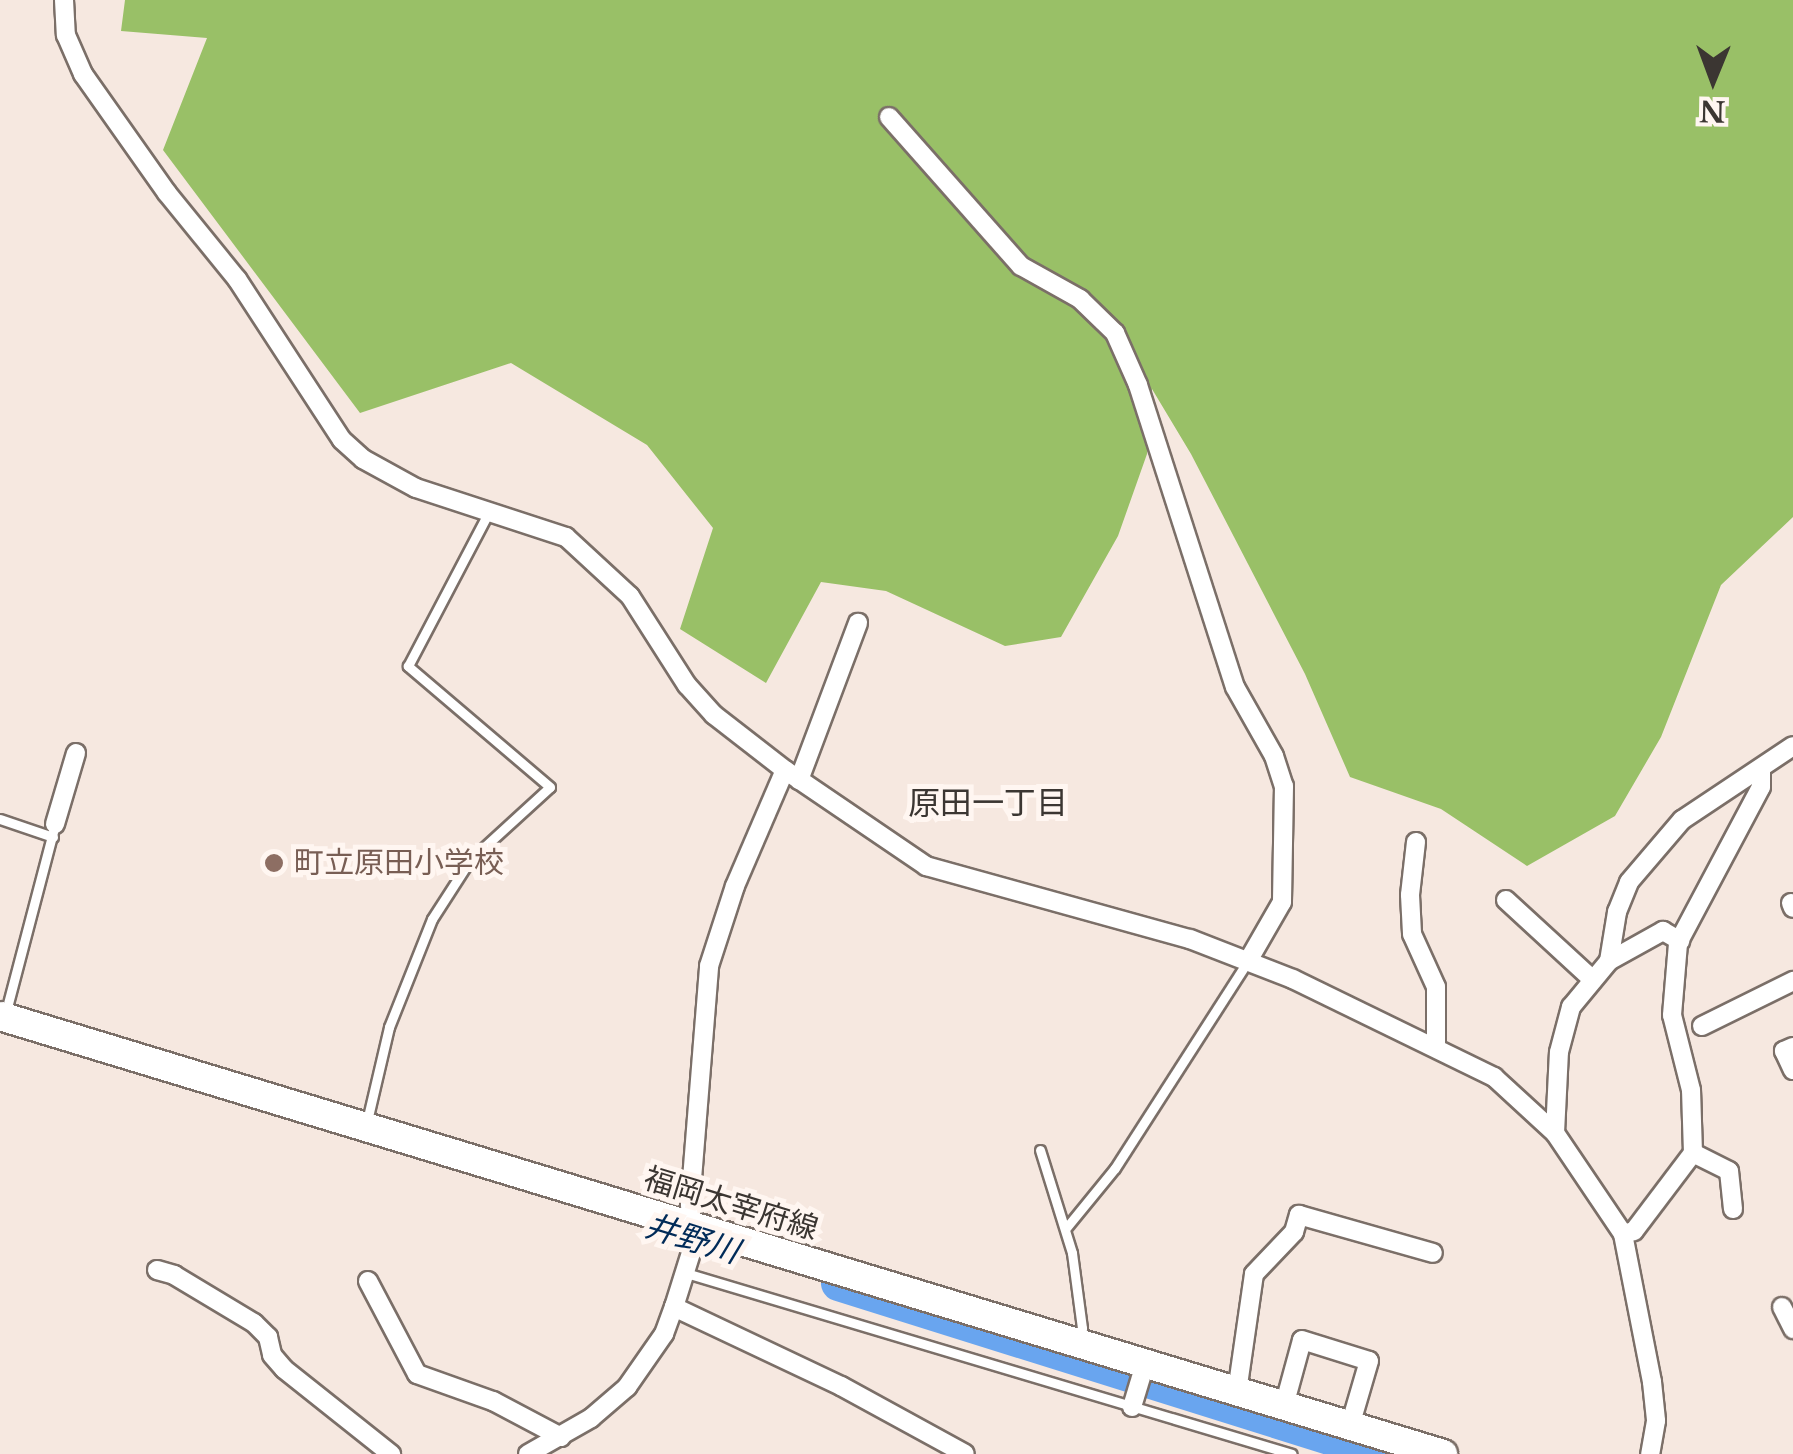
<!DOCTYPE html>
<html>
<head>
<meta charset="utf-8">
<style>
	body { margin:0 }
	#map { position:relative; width:1793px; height:1454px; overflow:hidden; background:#f6e8e0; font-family:"Libre Baskerville","Noto Sans JP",serif }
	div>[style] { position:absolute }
	.forest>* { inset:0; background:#99c067 }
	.river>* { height:35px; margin:-17.5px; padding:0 17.5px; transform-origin:17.5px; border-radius:17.5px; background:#69a5ef }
	.roads { filter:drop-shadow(2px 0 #7b6f68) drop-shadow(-2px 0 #7b6f68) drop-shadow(0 2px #7b6f68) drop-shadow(0 -2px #7b6f68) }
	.lane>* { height:9px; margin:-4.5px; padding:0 4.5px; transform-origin:4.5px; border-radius:4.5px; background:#fff }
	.street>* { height:18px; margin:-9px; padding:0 9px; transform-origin:9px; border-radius:9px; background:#fff }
	.primary>* { height:28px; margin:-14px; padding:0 14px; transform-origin:14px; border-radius:14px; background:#fff }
	.dots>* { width:28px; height:28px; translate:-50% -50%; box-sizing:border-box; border:5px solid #fff6f1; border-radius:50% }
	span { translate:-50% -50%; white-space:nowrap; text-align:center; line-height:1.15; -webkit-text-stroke:10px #fff6f1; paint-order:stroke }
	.education-label { font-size:30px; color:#785e54 }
	.left { translate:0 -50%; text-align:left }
	.street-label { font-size:30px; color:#3b3632 }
	.neighbourhood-label { font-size:32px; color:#3b3632 }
	.water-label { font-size:32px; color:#012b58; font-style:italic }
	.north { position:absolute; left:1663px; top:30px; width:100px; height:100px; -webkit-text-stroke:8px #fff6f1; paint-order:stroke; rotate:181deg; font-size:28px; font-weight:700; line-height:40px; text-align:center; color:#3b3632 }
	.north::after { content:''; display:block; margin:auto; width:35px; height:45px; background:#3b3632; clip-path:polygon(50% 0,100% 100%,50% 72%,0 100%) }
</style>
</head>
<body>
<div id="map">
	<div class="forest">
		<div style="clip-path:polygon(125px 0,1793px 0,1793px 517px,1721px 585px,1661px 737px,1615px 816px,1527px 866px,1441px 809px,1350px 777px,1305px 674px,1191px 454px,1152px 389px,1147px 454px,1118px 536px,1061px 637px,1005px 646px,886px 591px,821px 582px,766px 683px,680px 629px,713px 528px,647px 445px,511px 363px,360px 413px,163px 150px,207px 38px,121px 31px)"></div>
	</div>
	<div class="river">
		<div style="left:838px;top:1283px;width:571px;rotate:17.42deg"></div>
	</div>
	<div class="roads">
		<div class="lane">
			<div style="left:0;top:819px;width:56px;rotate:18.8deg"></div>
			<div style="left:5px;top:1015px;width:197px;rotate:-75.3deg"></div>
			<div style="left:367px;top:1121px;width:97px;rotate:-76.8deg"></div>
			<div style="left:389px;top:1027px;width:116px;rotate:-68.3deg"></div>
			<div style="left:432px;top:919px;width:70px;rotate:-57.2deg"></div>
			<div style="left:470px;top:860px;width:108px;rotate:-42.4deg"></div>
			<div style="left:550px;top:787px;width:187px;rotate:-139.6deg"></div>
			<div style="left:408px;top:666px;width:176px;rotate:-62.3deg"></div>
			<div style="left:1040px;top:1150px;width:108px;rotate:72.7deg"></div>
			<div style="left:1072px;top:1253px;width:76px;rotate:82.4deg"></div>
			<div style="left:1082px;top:1328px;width:14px;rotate:107deg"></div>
			<div style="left:1066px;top:1228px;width:77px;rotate:-50.8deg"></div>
			<div style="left:1115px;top:1168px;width:245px;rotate:-57.3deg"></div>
			<div style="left:686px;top:1273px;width:632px;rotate:16.63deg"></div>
		</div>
		<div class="street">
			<div style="left:64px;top:0;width:35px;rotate:87deg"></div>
			<div style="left:66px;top:35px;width:43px;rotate:66.4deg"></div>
			<div style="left:83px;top:74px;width:146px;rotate:54.8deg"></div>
			<div style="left:167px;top:193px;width:111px;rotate:50.9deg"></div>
			<div style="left:237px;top:279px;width:192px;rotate:56.9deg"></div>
			<div style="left:342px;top:440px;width:28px;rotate:42deg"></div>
			<div style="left:363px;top:459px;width:60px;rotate:28.7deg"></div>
			<div style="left:416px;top:488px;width:158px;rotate:18.1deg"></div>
			<div style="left:566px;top:537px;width:87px;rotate:42.7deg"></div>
			<div style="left:630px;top:596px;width:106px;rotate:57.4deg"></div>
			<div style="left:687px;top:685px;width:40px;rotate:48deg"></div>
			<div style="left:714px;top:715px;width:90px;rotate:37.8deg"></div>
			<div style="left:785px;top:770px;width:171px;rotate:34.2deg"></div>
			<div style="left:926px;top:866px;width:274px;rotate:15.5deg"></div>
			<div style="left:1190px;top:939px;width:110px;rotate:21.2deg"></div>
			<div style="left:1293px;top:979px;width:224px;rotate:26deg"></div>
			<div style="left:1494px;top:1077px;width:83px;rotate:42.6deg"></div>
			<div style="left:1555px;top:1133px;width:122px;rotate:56deg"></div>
			<div style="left:1623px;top:1234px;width:151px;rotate:78.9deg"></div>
			<div style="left:1652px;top:1382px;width:39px;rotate:84deg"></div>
			<div style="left:1656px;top:1421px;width:34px;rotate:100deg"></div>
			<div style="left:889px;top:117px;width:199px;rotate:48.5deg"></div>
			<div style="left:1021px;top:266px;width:68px;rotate:29.2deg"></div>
			<div style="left:1080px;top:299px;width:49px;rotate:44.2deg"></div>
			<div style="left:1115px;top:333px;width:57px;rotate:66.1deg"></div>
			<div style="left:1138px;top:385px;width:317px;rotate:72.2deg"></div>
			<div style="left:1235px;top:687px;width:79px;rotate:60.5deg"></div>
			<div style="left:1274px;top:756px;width:32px;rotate:72deg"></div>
			<div style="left:1284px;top:786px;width:116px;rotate:91deg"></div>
			<div style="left:1282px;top:902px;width:68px;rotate:120deg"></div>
			<div style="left:799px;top:780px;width:168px;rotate:-69.4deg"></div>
			<div style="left:55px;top:824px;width:74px;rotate:-73.5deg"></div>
			<div style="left:1416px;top:842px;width:53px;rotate:96.5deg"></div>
			<div style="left:1410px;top:895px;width:39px;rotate:87deg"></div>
			<div style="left:1412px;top:934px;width:58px;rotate:65.6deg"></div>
			<div style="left:1436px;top:987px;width:61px;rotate:90deg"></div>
			<div style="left:1506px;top:900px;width:118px;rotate:42.6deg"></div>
			<div style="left:1791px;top:903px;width:5px;rotate:68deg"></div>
			<div style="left:1609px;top:961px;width:62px;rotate:-29.1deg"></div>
			<div style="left:1663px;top:931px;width:20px;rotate:30deg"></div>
			<div style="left:1702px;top:1026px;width:102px;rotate:-26.3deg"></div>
			<div style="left:1793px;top:1047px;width:10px;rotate:156deg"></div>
			<div style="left:1784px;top:1051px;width:21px;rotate:65deg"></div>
			<div style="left:1555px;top:1133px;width:81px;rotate:-87.2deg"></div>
			<div style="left:1559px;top:1052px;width:47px;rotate:-75.1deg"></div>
			<div style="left:1571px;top:1007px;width:60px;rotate:-50.4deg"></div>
			<div style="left:1609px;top:961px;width:50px;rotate:-80.7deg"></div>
			<div style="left:1617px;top:912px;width:32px;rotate:-68deg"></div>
			<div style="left:1629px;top:882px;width:82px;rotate:-49.5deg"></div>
			<div style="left:1682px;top:820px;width:133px;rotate:-33.7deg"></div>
			<div style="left:1733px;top:1209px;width:38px;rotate:-96deg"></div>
			<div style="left:1729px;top:1171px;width:40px;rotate:-153.4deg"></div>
			<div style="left:1693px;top:1153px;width:63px;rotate:-91.8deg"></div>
			<div style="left:1691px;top:1090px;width:77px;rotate:-104.2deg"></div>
			<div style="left:1672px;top:1015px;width:72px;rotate:-85.2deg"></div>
			<div style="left:1678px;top:943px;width:177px;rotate:-62deg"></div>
			<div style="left:1761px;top:787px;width:19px;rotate:-90deg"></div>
			<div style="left:1623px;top:1234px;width:11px;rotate:-15deg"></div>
			<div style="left:1634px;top:1231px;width:98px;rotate:-52.9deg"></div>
			<div style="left:157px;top:1270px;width:18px;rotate:16deg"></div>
			<div style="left:174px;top:1275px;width:93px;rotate:31deg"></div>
			<div style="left:254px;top:1323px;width:20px;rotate:45deg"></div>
			<div style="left:268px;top:1337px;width:18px;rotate:77deg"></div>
			<div style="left:272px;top:1355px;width:18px;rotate:49deg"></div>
			<div style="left:284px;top:1369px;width:137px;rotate:38.5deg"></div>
			<div style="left:368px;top:1281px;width:105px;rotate:62.2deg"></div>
			<div style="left:417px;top:1374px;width:81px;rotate:19.6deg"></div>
			<div style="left:493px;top:1401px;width:77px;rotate:27.9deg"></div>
			<div style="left:674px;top:1307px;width:185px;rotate:25.3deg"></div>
			<div style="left:841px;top:1386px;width:141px;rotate:28.7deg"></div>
			<div style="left:1782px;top:1307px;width:25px;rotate:63deg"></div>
			<div style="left:1237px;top:1392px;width:119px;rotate:-81.8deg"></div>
			<div style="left:1254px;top:1274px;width:58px;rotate:-46.4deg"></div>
			<div style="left:1294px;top:1232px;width:18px;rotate:-74deg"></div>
			<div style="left:1299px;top:1215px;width:139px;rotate:15.8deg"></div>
			<div style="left:1284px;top:1406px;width:68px;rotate:-74.7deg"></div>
			<div style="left:1302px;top:1340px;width:70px;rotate:17.4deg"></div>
			<div style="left:1369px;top:1361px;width:68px;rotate:106.3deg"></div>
			<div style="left:1132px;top:1407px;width:45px;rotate:-73.2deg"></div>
			<div style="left:528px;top:1454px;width:73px;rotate:-29.7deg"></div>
			<div style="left:591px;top:1418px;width:48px;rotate:-40.7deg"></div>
			<div style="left:627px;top:1387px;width:65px;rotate:-55.1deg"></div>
			<div style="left:664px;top:1334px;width:29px;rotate:-70deg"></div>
			<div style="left:674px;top:1307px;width:67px;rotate:-72.6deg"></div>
			<div style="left:694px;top:1243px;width:39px;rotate:-96deg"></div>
			<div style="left:690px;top:1204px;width:239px;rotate:-85.4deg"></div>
			<div style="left:709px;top:966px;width:84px;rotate:-72deg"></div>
			<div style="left:735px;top:886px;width:126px;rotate:-66.7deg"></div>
		</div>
		<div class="primary">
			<div style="left:0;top:1016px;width:1508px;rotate:16.88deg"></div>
		</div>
	</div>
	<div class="dots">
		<div style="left:274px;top:863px;background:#8d6e63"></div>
	</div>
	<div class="education-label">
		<span class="left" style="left:294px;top:863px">町立原田小学校</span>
	</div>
	<div class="street-label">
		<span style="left:731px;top:1204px;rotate:17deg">福岡太宰府線</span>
	</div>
	<div class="neighbourhood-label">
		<span style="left:988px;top:803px">原田一丁目</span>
	</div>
	<div class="water-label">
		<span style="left:692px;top:1239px;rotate:17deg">井野川</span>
	</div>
	<div class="north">N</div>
</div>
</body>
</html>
